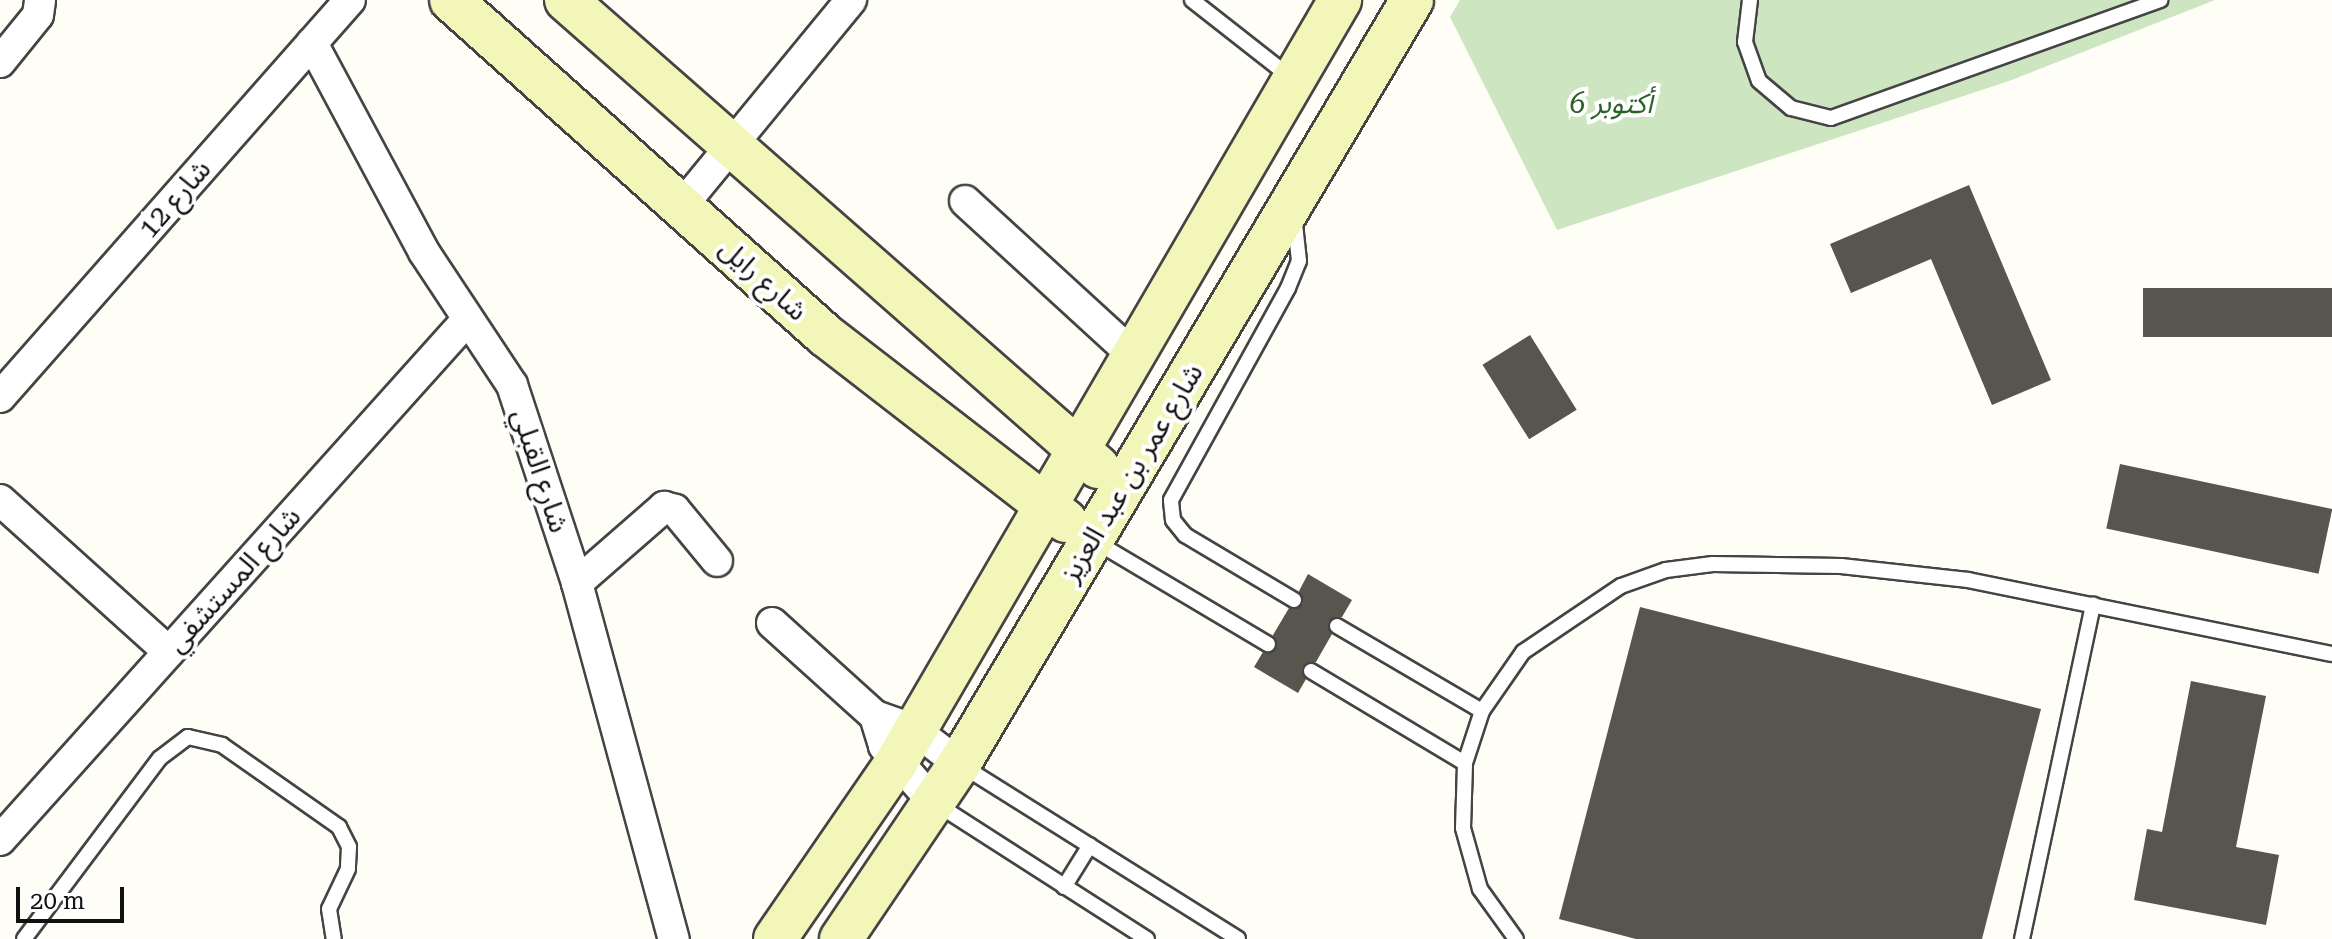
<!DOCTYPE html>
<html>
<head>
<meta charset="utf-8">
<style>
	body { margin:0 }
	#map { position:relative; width:2332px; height:939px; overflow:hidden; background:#fefef6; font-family:"Roboto Serif","Noto Sans Arabic",serif }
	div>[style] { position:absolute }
	.green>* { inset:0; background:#cee5c2 }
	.building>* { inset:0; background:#58544e; transform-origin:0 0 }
	.roads { filter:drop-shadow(2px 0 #444) drop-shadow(-2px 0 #444) drop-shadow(0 2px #444) drop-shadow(0 -2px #444) }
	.lane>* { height:14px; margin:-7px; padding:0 7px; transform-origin:7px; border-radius:7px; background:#fff }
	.street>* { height:30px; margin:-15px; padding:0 15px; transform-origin:15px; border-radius:15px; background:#fff }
	.secondary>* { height:42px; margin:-21px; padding:0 21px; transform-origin:21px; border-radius:21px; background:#f2f6b9 }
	span { translate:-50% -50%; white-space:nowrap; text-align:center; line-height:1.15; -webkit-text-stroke:8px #fff; paint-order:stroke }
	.park-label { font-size:28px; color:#2a6228; font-style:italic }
	.street-label { font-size:28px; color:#111 }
	.scale { position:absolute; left:16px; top:887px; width:108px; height:36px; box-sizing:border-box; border:4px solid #111; border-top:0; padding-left:10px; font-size:24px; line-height:28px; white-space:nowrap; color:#111; -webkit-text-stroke:6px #fff; paint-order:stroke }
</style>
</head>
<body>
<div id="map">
	<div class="green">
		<div style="clip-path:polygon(1460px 0,2215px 0,2009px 81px,1557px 230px,1450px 17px)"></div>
	</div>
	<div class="building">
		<div style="clip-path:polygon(1969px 185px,2051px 380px,1992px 405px,1931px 259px,1851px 293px,1830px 244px)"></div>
		<div style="left:2332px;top:288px;width:49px;height:189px;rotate:90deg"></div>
		<div style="left:1530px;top:335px;width:88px;height:56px;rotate:58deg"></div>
		<div style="left:2120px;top:464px;width:217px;height:66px;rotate:12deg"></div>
		<div style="clip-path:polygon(1308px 574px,1352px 600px,1342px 617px,1328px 622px,1332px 634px,1316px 662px,1302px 667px,1306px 679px,1298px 693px,1254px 667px,1263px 652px,1276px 650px,1273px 635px,1289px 608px,1303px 604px,1299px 591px)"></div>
		<div style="clip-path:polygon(1640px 607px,2041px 709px,1982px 939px,1636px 939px,1559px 919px)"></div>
		<div style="clip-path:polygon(2191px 681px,2266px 696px,2236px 847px,2279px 855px,2266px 925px,2134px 900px,2147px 829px,2162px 832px)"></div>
	</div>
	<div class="roads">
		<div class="lane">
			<div style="left:1192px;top:0;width:123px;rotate:38.1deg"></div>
			<div style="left:1750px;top:0;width:42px;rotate:96.8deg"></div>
			<div style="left:1745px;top:42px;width:41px;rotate:70.3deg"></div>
			<div style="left:1759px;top:81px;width:42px;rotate:40.2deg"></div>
			<div style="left:1791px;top:108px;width:41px;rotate:14deg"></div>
			<div style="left:1831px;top:118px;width:350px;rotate:-19.7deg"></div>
			<div style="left:1096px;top:542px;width:200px;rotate:30.7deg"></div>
			<div style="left:1294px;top:600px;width:127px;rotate:-149.2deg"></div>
			<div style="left:1185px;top:535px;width:19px;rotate:-129deg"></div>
			<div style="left:1173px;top:520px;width:20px;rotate:-96deg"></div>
			<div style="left:1171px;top:500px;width:242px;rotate:-61.1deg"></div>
			<div style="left:1288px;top:288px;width:29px;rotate:-68deg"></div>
			<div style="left:1299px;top:261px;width:46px;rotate:-96.2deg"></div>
			<div style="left:1337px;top:626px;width:168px;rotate:30.4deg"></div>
			<div style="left:1311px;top:671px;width:179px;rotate:30.9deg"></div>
			<div style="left:961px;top:765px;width:327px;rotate:32.1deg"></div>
			<div style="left:935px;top:803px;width:252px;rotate:32.7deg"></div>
			<div style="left:1064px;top:887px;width:49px;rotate:-58.2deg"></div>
			<div style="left:24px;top:939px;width:226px;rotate:-53.1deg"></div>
			<div style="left:160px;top:758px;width:35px;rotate:-37deg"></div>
			<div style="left:188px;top:737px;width:35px;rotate:13deg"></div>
			<div style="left:222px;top:745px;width:143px;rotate:35deg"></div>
			<div style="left:339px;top:827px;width:22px;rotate:63deg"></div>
			<div style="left:349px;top:847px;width:22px;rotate:93deg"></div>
			<div style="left:348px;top:869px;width:44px;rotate:115.4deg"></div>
			<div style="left:329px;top:909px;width:30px;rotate:81deg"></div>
			<div style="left:1516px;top:939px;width:62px;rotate:-125.8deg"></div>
			<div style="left:1480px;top:889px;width:63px;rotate:-105.6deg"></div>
			<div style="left:1463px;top:828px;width:65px;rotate:-88.2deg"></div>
			<div style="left:1465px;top:763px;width:55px;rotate:-71.9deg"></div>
			<div style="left:1482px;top:711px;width:72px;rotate:-55.2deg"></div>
			<div style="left:1523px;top:652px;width:118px;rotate:-34deg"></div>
			<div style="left:1621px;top:586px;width:48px;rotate:-19.6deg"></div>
			<div style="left:1666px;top:570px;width:47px;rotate:-7.3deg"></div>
			<div style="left:1713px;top:564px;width:128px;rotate:0.9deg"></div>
			<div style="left:1841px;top:566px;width:128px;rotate:6.3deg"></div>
			<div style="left:1968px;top:580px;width:371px;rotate:11.5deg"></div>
			<div style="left:2022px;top:939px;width:342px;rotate:-78deg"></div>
		</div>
		<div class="street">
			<div style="left:312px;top:43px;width:237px;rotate:61.8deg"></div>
			<div style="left:424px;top:252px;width:159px;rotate:56.5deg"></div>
			<div style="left:512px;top:385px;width:208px;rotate:71.8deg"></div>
			<div style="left:577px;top:583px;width:369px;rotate:74.8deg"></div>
			<div style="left:0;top:62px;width:60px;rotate:-51deg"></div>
			<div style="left:38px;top:15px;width:15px;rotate:-82deg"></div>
			<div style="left:965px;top:201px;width:228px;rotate:42.5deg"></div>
			<div style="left:681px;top:207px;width:268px;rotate:-50.6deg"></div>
			<div style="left:0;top:397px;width:529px;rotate:-48.6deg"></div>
			<div style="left:0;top:500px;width:227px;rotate:42deg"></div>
			<div style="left:577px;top:583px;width:116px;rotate:-41.1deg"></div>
			<div style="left:664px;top:507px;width:11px;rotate:15deg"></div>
			<div style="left:675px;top:510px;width:66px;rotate:50.5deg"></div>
			<div style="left:772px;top:623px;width:139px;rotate:42.1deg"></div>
			<div style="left:875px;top:716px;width:42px;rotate:19.3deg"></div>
			<div style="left:915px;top:730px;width:56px;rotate:37.7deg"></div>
			<div style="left:875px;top:716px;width:31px;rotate:73deg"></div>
			<div style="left:884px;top:746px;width:76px;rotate:48.7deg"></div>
			<div style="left:0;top:840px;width:700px;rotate:-48.07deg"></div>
		</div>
		<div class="secondary">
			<div style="left:451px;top:0;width:502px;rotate:41.85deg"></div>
			<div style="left:825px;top:335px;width:304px;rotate:37.7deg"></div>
			<div style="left:566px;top:0;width:708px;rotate:41.28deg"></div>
			<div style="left:775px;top:939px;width:214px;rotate:-55.5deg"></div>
			<div style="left:896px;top:763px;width:883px;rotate:-59.8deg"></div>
			<div style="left:841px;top:939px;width:211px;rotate:-56deg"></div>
			<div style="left:959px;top:764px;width:888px;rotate:-59.33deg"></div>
		</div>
	</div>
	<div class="park-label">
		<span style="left:1611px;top:104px">6 أكتوبر</span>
	</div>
	<div class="street-label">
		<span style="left:175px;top:199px;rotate:-49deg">شارع 12</span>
		<span style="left:763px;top:280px;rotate:42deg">شارع رايل</span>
		<span style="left:540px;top:471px;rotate:72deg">شارع القبلي</span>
		<span style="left:1132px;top:473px;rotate:-59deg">شارع عمر بن عبد العزيز</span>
		<span style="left:234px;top:580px;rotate:-48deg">شارع المستشفي</span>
	</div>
	<div class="scale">20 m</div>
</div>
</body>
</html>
